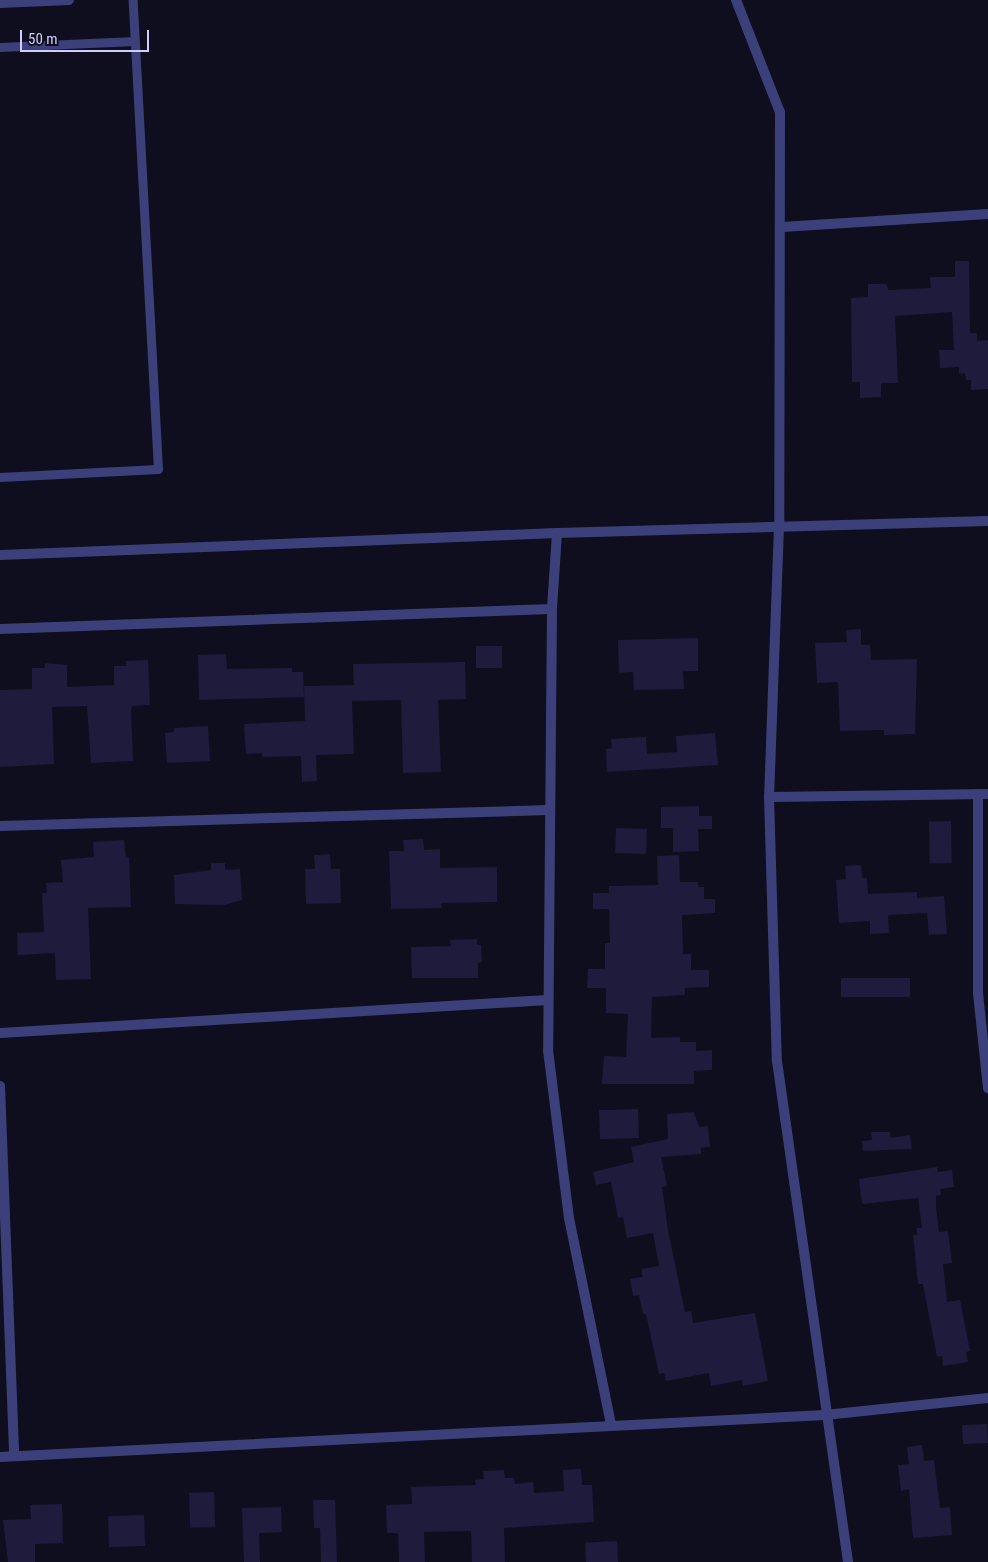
<!DOCTYPE html>
<html>
<head>
<meta charset="utf-8">
<style>
	body { margin:0 }
	#map { position:relative; width:988px; height:1562px; overflow:hidden; background:#0f0e1e; font-family:"Roboto Condensed",sans-serif }
	div>[style] { position:absolute }
	.building>* { inset:0; background:#1e1b3d; transform-origin:0 0 }
	.service>* { height:9px; margin:-4.5px; padding:0 4.5px; transform-origin:4.5px; border-radius:4.5px; background:#3c407a }
	.minor>* { height:10px; margin:-5px; padding:0 5px; transform-origin:5px; border-radius:5px; background:#3c407a }
	span { translate:-50% -50%; white-space:nowrap; text-align:center; line-height:1.15; -webkit-text-stroke:4px #0f0e1e; paint-order:stroke }
	.scale { position:absolute; left:20px; top:30px; width:129px; height:22px; box-sizing:border-box; border:2px solid #cecefc; border-top:0; padding-left:6px; font-size:15px; line-height:18px; white-space:nowrap; color:#cecefc; -webkit-text-stroke:4px #0f0e1e; paint-order:stroke }
</style>
</head>
<body>
<div id="map">
	<div class="building">
		<div style="clip-path:polygon(955px 261px,969px 261px,970px 333px,977px 333px,977px 341px,988px 340px,988px 389px,971px 390px,971px 380px,966px 380px,965px 373px,959px 374px,959px 367px,940px 368px,939px 350px,954px 350px,952px 312px,895px 316px,898px 383px,881px 383px,881px 397px,860px 398px,860px 382px,852px 382px,851px 298px,868px 297px,868px 284px,887px 284px,888px 290px,931px 288px,930px 277px,955px 277px)"></div>
		<div style="clip-path:polygon(861px 629px,861px 645px,870px 645px,871px 660px,917px 659px,915px 734px,884px 735px,884px 730px,840px 731px,838px 682px,817px 683px,815px 643px,847px 642px,846px 630px)"></div>
		<div style="clip-path:polygon(698px 638px,698px 671px,683px 671px,684px 689px,634px 690px,633px 672px,619px 673px,618px 640px)"></div>
		<div style="left:502px;top:646px;width:22px;height:26px;rotate:90deg"></div>
		<div style="clip-path:polygon(226px 654px,227px 669px,292px 668px,292px 672px,303px 672px,304px 697px,199px 700px,198px 655px)"></div>
		<div style="clip-path:polygon(148px 660px,150px 705px,132px 706px,131px 710px,133px 761px,91px 763px,87px 706px,52px 707px,54px 764px,0 767px,0 690px,32px 689px,32px 668px,45px 668px,45px 663px,67px 665px,67px 687px,114px 685px,114px 666px,126px 666px,126px 661px)"></div>
		<div style="clip-path:polygon(465px 662px,466px 699px,438px 700px,441px 772px,403px 773px,401px 700px,352px 701px,354px 754px,316px 755px,317px 781px,302px 782px,301px 756px,262px 757px,262px 753px,246px 754px,244px 724px,305px 721px,304px 686px,354px 685px,353px 664px)"></div>
		<div style="clip-path:polygon(208px 726px,210px 761px,167px 763px,165px 733px,174px 732px,174px 728px)"></div>
		<div style="clip-path:polygon(715px 733px,718px 765px,607px 772px,606px 749px,612px 748px,611px 739px,646px 737px,647px 754px,677px 752px,676px 736px)"></div>
		<div style="clip-path:polygon(699px 806px,699px 816px,712px 816px,712px 829px,698px 829px,699px 851px,673px 852px,673px 828px,661px 828px,661px 807px)"></div>
		<div style="left:951px;top:821px;width:42px;height:22px;rotate:89deg"></div>
		<div style="left:616px;top:828px;width:31px;height:25px;rotate:2deg"></div>
		<div style="clip-path:polygon(423px 839px,424px 850px,440px 849px,440px 868px,497px 867px,497px 902px,441px 903px,442px 908px,391px 909px,389px 851px,404px 851px,403px 840px)"></div>
		<div style="clip-path:polygon(124px 840px,126px 858px,129px 857px,131px 907px,88px 908px,91px 979px,56px 980px,55px 953px,18px 955px,17px 933px,44px 932px,42px 893px,47px 893px,46px 883px,63px 882px,61px 860px,94px 857px,93px 842px)"></div>
		<div style="clip-path:polygon(330px 854px,331px 869px,340px 869px,341px 903px,306px 904px,305px 869px,315px 869px,314px 855px)"></div>
		<div style="clip-path:polygon(679px 855px,680px 882px,698px 882px,698px 887px,704px 887px,704px 899px,715px 899px,715px 913px,682px 915px,683px 954px,691px 954px,691px 970px,709px 970px,709px 987px,685px 988px,685px 995px,652px 997px,651px 1038px,680px 1037px,680px 1042px,696px 1042px,696px 1051px,712px 1050px,712px 1070px,694px 1071px,694px 1084px,602px 1084px,604px 1056px,626px 1057px,628px 1014px,606px 1013px,606px 988px,587px 988px,588px 969px,605px 969px,605px 943px,610px 943px,609px 909px,593px 909px,593px 893px,609px 893px,609px 886px,658px 885px,657px 856px)"></div>
		<div style="clip-path:polygon(211px 863px,225px 863px,225px 870px,240px 869px,242px 900px,224px 905px,175px 904px,174px 875px,211px 870px)"></div>
		<div style="clip-path:polygon(861px 865px,862px 878px,867px 878px,868px 894px,917px 892px,917px 898px,944px 896px,947px 934px,929px 935px,927px 913px,888px 915px,889px 933px,870px 934px,870px 921px,839px 923px,836px 880px,846px 879px,845px 866px)"></div>
		<div style="clip-path:polygon(477px 939px,477px 945px,481px 945px,482px 962px,478px 963px,478px 978px,412px 978px,411px 947px,451px 946px,450px 940px)"></div>
		<div style="left:841px;top:978px;width:69px;height:19px"></div>
		<div style="left:638px;top:1109px;width:29px;height:39px;rotate:88deg"></div>
		<div style="clip-path:polygon(694px 1112px,699px 1127px,708px 1126px,710px 1147px,701px 1148px,701px 1154px,661px 1157px,667px 1186px,662px 1187px,668px 1230px,685px 1312px,691px 1311px,693px 1323px,755px 1313px,768px 1381px,743px 1386px,742px 1380px,711px 1386px,709px 1373px,666px 1381px,664px 1373px,659px 1374px,646px 1314px,643px 1314px,639px 1295px,633px 1296px,630px 1279px,643px 1277px,641px 1269px,659px 1266px,653px 1233px,627px 1238px,623px 1217px,618px 1218px,611px 1182px,596px 1185px,593px 1172px,634px 1162px,631px 1147px,668px 1139px,667px 1114px)"></div>
		<div style="clip-path:polygon(871px 1132px,890px 1132px,891px 1138px,910px 1135px,912px 1149px,863px 1151px,862px 1141px,872px 1140px)"></div>
		<div style="clip-path:polygon(937px 1167px,938px 1172px,952px 1170px,954px 1187px,940px 1189px,941px 1195px,936px 1196px,936px 1207px,939px 1232px,948px 1231px,952px 1263px,943px 1264px,947px 1302px,960px 1300px,970px 1351px,966px 1352px,968px 1362px,943px 1366px,942px 1356px,937px 1357px,923px 1284px,918px 1284px,913px 1235px,917px 1235px,917px 1228px,922px 1228px,918px 1198px,862px 1204px,859px 1179px)"></div>
		<div style="left:987px;top:1424px;width:19px;height:25px;rotate:87deg"></div>
		<div style="clip-path:polygon(922px 1445px,924px 1461px,934px 1460px,940px 1508px,950px 1507px,952px 1535px,913px 1538px,909px 1489px,901px 1491px,898px 1465px,909px 1464px,907px 1447px)"></div>
		<div style="clip-path:polygon(581px 1469px,582px 1485px,592px 1485px,594px 1522px,504px 1528px,505px 1562px,472px 1562px,471px 1531px,424px 1532px,425px 1562px,399px 1562px,398px 1533px,387px 1533px,386px 1505px,412px 1504px,411px 1487px,476px 1485px,475px 1480px,484px 1479px,483px 1471px,504px 1470px,505px 1478px,514px 1478px,515px 1484px,533px 1482px,534px 1493px,564px 1491px,563px 1470px)"></div>
		<div style="left:214px;top:1492px;width:35px;height:25px;rotate:88deg"></div>
		<div style="clip-path:polygon(313px 1500px,335px 1500px,337px 1562px,321px 1562px,320px 1528px,314px 1528px)"></div>
		<div style="clip-path:polygon(62px 1504px,63px 1543px,35px 1544px,35px 1562px,8px 1562px,3px 1520px,31px 1519px,30px 1505px)"></div>
		<div style="clip-path:polygon(281px 1507px,282px 1532px,259px 1533px,260px 1562px,244px 1562px,242px 1508px)"></div>
		<div style="left:144px;top:1515px;width:31px;height:36px;rotate:88deg"></div>
		<div style="left:617px;top:1541px;width:21px;height:32px;rotate:87deg"></div>
	</div>
	<div class="service">
		<div style="left:0;top:47px;width:135px;rotate:-2.5deg"></div>
		<div style="left:0;top:477px;width:158px;rotate:-2.9deg"></div>
		<div style="left:158px;top:469px;width:470px;rotate:-93.1deg"></div>
	</div>
	<div class="minor">
		<div style="left:736px;top:0;width:120px;rotate:68.6deg"></div>
		<div style="left:780px;top:112px;width:414px;rotate:90.1deg"></div>
		<div style="left:779px;top:526px;width:271px;rotate:92.1deg"></div>
		<div style="left:769px;top:797px;width:264px;rotate:88.3deg"></div>
		<div style="left:777px;top:1061px;width:506px;rotate:81.93deg"></div>
		<div style="left:0;top:3px;width:69px;rotate:-2.5deg"></div>
		<div style="left:782px;top:227px;width:206px;rotate:-3.6deg"></div>
		<div style="left:557px;top:533px;width:76px;rotate:93.8deg"></div>
		<div style="left:552px;top:609px;width:441px;rotate:90.5deg"></div>
		<div style="left:548px;top:1050px;width:169px;rotate:82.9deg"></div>
		<div style="left:569px;top:1218px;width:211px;rotate:78.5deg"></div>
		<div style="left:0;top:555px;width:557px;rotate:-2.26deg"></div>
		<div style="left:557px;top:533px;width:431px;rotate:-1.6deg"></div>
		<div style="left:0;top:629px;width:552px;rotate:-2.08deg"></div>
		<div style="left:978px;top:794px;width:199px;rotate:90deg"></div>
		<div style="left:978px;top:993px;width:96px;rotate:84deg"></div>
		<div style="left:769px;top:797px;width:219px;rotate:-0.8deg"></div>
		<div style="left:0;top:826px;width:549px;rotate:-1.67deg"></div>
		<div style="left:0;top:1033px;width:549px;rotate:-3.45deg"></div>
		<div style="left:0;top:1086px;width:370px;rotate:87.8deg"></div>
		<div style="left:0;top:1457px;width:826px;rotate:-2.91deg"></div>
		<div style="left:825px;top:1415px;width:164px;rotate:-6deg"></div>
	</div>
	<div class="scale">50 m</div>
</div>
</body>
</html>
